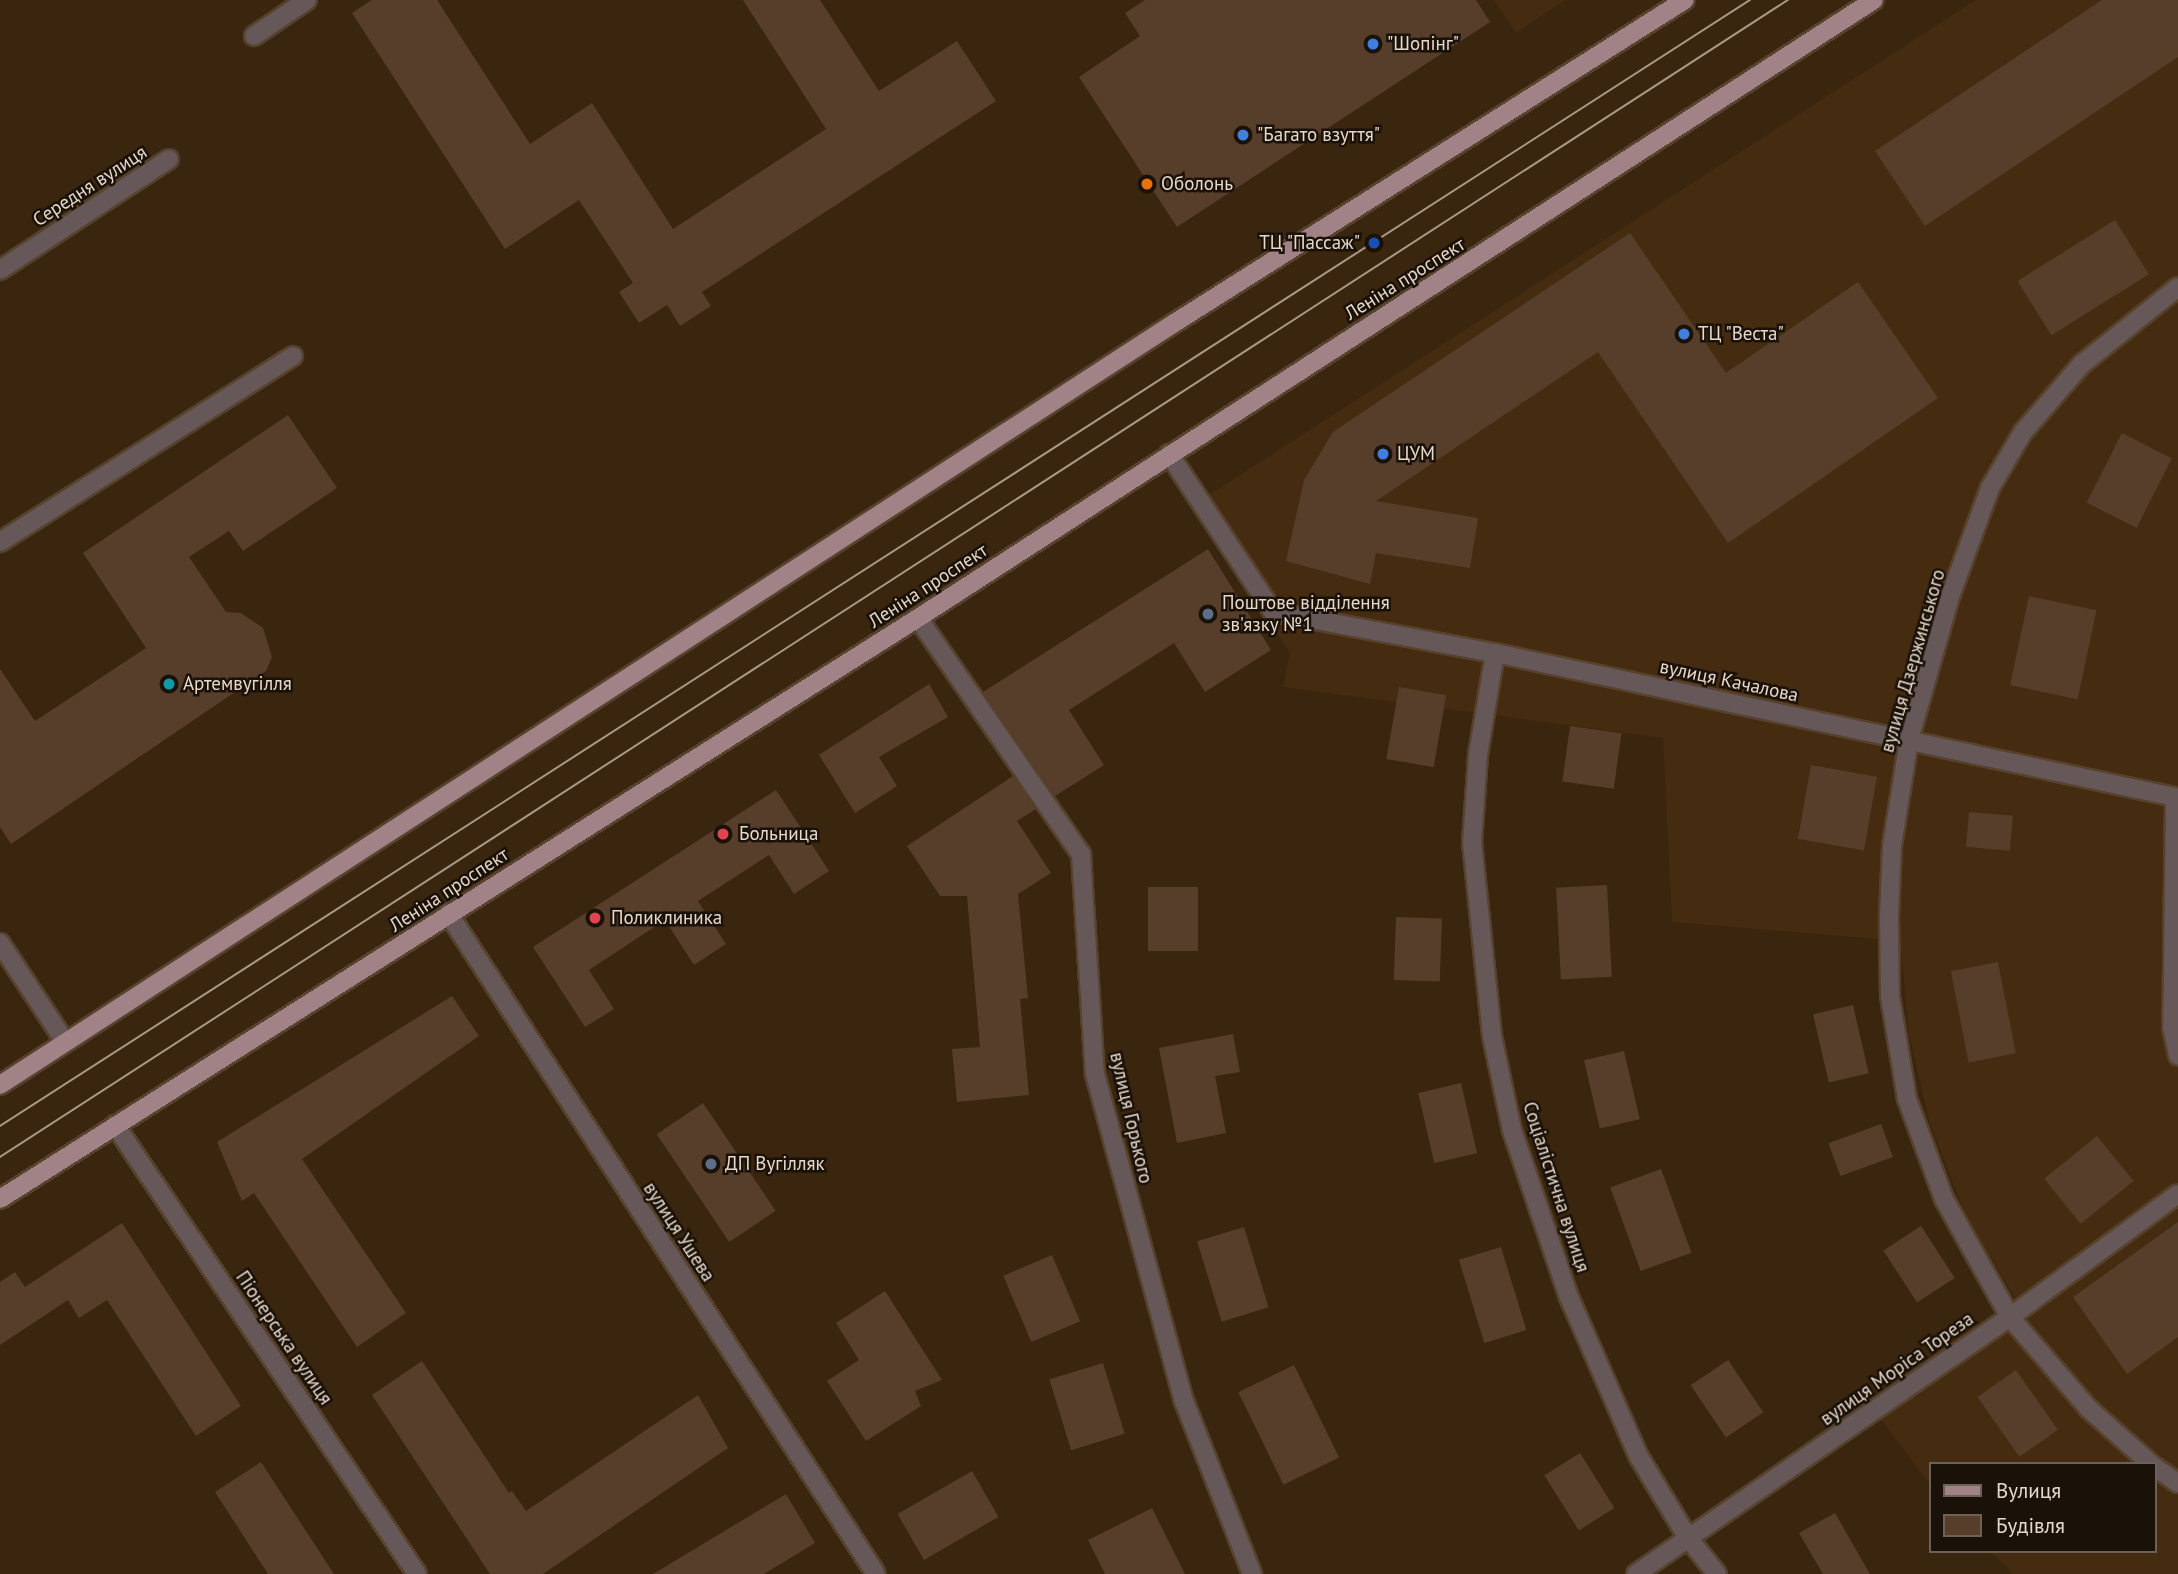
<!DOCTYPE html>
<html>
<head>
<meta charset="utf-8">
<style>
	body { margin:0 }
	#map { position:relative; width:2178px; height:1574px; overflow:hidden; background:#3a250f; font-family:"PT Sans",sans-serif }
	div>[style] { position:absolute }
	.built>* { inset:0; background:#452b0f }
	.building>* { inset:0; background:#563e2a; transform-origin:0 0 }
	.roads { filter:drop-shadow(2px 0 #56422d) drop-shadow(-2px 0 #56422d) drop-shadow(0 2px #56422d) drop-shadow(0 -2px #56422d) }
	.minor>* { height:18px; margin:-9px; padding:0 9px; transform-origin:9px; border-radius:9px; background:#665759 }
	.major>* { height:18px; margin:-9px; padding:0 9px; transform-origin:9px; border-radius:9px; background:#a18287 }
	.tram>* { height:2px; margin:-1px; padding:0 1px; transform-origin:1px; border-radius:1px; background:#a99989 }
	.dots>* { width:19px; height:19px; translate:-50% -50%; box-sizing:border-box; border:4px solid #1a1108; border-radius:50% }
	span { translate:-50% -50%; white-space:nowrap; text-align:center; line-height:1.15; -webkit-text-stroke:5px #1a1108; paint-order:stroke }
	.poi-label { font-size:19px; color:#e6d8cb }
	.left { translate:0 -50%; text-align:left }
	.right { translate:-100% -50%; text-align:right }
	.street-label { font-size:19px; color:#e6d8cb }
	.legend { position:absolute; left:1929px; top:1462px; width:228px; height:91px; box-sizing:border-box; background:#1a1108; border:2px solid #6c6156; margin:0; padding:9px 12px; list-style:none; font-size:21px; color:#e6d8cb }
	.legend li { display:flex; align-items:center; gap:14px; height:35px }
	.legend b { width:35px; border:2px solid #6c6156 }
</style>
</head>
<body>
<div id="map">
	<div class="built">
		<div style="clip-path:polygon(1494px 0,1565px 0,1516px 33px)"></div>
		<div style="clip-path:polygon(1976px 0,2178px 0,2178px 1574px,2013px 1574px,1990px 1551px,2155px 1551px,2155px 1464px,1931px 1464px,1931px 1486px,1880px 1418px,2027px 1317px,1967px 1219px,1929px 1121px,1909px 1034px,1900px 941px,1672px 922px,1663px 738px,1283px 687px,1290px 653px,1192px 506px)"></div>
	</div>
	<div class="building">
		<div style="clip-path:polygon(372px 0,437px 0,530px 144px,592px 103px,673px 229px,826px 129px,743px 0,820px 0,879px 91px,957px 41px,996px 101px,702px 292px,711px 306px,680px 326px,667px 305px,639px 323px,619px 292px,633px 283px,579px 200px,505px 249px,352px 13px)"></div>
		<div style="clip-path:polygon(1145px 0,1476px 0,1490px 22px,1177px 227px,1079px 77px,1140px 36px,1125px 13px)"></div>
		<div style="clip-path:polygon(2102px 0,2178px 0,2178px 57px,1925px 226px,1875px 151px)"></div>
		<div style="left:2115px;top:220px;width:64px;height:115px;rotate:58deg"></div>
		<div style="clip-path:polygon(1630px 233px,1726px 373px,1858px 282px,1938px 398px,1728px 543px,1598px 352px,1376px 501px,1478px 518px,1470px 568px,1376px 553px,1370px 584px,1286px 561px,1304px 480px,1333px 432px)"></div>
		<div style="clip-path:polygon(288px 415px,337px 488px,243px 551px,229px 531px,189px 557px,226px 612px,241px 613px,263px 628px,272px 657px,266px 671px,11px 844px,0 827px,0 669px,35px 721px,146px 648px,83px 553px)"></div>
		<div style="left:2122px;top:433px;width:56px;height:78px;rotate:27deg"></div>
		<div style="clip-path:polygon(1208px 549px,1271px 650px,1205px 692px,1174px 643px,1069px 710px,1104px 765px,1055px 796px,983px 692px)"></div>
		<div style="left:2029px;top:596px;width:69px;height:91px;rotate:12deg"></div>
		<div style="clip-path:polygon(929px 684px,948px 717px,879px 757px,897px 786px,855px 813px,819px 755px)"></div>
		<div style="left:1399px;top:687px;width:48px;height:73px;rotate:10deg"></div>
		<div style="left:1570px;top:726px;width:52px;height:56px;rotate:8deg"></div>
		<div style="left:1811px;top:765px;width:67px;height:75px;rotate:10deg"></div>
		<div style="clip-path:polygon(1013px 776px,1036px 809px,1017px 821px,1051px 873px,1018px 894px,1028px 998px,1020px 999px,1029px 1095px,957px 1102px,952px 1049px,980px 1047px,967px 896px,940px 896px,907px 846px)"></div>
		<div style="clip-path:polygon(776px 790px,829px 871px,794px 894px,769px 855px,698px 901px,726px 944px,694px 965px,665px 920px,589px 970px,614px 1009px,585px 1027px,533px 947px)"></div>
		<div style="left:1969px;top:812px;width:44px;height:35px;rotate:5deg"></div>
		<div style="left:1607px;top:885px;width:92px;height:51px;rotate:87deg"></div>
		<div style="left:1148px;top:887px;width:50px;height:64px"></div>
		<div style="left:1396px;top:917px;width:46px;height:63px;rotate:2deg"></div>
		<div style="left:1998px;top:962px;width:93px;height:48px;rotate:79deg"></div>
		<div style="clip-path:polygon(452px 996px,479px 1036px,302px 1159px,406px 1313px,357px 1347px,254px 1193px,242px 1201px,217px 1142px)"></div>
		<div style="left:1853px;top:1005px;width:70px;height:41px;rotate:77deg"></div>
		<div style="clip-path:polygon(1233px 1034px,1240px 1072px,1215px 1076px,1226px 1133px,1177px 1143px,1159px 1048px)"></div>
		<div style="left:1624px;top:1051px;width:70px;height:41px;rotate:77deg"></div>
		<div style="left:1461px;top:1083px;width:72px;height:44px;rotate:77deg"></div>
		<div style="left:703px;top:1103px;width:130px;height:56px;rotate:56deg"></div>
		<div style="left:1881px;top:1124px;width:35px;height:56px;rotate:70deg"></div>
		<div style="left:2097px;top:1136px;width:58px;height:68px;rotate:51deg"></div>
		<div style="left:1661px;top:1169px;width:89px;height:54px;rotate:70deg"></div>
		<div style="clip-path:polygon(2178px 1222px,2178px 1337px,2127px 1374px,2073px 1297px)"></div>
		<div style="clip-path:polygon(122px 1223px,241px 1406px,196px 1436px,107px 1300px,79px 1318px,68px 1300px,0 1345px,0 1282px,15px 1272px,25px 1287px)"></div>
		<div style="left:1921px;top:1226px;width:62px;height:45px;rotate:57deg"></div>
		<div style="left:1244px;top:1227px;width:84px;height:49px;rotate:73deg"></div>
		<div style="left:1501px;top:1247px;width:87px;height:44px;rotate:73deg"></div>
		<div style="left:1052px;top:1255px;width:72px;height:53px;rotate:67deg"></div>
		<div style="clip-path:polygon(885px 1291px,942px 1380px,915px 1391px,921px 1406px,866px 1441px,827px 1381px,859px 1360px,836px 1323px)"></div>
		<div style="left:1728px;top:1360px;width:63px;height:45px;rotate:56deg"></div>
		<div style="clip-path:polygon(422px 1361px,509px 1493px,512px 1491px,526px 1511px,698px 1395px,728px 1448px,543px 1574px,490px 1574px,372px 1395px)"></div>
		<div style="left:1103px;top:1363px;width:74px;height:56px;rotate:73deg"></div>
		<div style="left:1294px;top:1365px;width:103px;height:62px;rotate:64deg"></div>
		<div style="left:2016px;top:1370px;width:73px;height:47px;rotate:55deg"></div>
		<div style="left:1580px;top:1453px;width:65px;height:42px;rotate:58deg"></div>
		<div style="clip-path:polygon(261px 1462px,334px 1574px,268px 1574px,215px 1492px)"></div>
		<div style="left:972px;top:1471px;width:53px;height:86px;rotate:60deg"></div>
		<div style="clip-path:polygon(786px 1494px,815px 1543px,764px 1574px,653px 1574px)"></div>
		<div style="clip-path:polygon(1152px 1508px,1185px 1574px,1105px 1574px,1088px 1540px)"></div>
		<div style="clip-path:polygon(1835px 1513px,1870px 1574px,1823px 1574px,1799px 1533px)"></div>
	</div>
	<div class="roads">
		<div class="minor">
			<div style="left:254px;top:36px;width:64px;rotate:-34.2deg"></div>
			<div style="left:0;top:270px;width:202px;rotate:-33.3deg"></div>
			<div style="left:1169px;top:454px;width:189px;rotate:56.6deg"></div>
			<div style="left:1273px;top:612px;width:226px;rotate:10.5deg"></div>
			<div style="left:1495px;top:653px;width:695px;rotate:11.96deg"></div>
			<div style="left:2175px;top:797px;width:230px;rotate:90.7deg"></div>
			<div style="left:2172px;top:1027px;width:29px;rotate:78deg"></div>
			<div style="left:0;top:542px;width:347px;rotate:-32.4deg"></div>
			<div style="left:918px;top:618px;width:287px;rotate:55.4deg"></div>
			<div style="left:1081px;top:854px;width:220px;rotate:86.4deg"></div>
			<div style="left:1095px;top:1074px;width:339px;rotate:74.8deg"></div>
			<div style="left:1184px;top:1401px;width:186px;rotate:68.5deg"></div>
			<div style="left:1495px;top:653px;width:103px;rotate:99.5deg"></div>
			<div style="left:1478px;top:755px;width:87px;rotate:93.9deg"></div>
			<div style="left:1472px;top:842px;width:195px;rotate:84.1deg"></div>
			<div style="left:1492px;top:1036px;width:96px;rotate:78deg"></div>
			<div style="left:1512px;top:1130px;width:176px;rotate:71.2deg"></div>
			<div style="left:1569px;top:1297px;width:175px;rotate:66.4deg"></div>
			<div style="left:1639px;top:1457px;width:95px;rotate:58.8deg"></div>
			<div style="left:1688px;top:1538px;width:46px;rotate:51.1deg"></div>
			<div style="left:448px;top:913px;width:787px;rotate:57.08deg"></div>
			<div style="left:0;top:943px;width:116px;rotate:56.6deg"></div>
			<div style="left:115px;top:1125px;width:541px;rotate:56.07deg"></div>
			<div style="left:2151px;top:1464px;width:83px;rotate:-138.4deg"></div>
			<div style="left:2089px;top:1409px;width:121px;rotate:-130.7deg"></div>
			<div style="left:2010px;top:1317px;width:135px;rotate:-119.2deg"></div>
			<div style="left:1944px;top:1199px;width:107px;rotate:-110.3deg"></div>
			<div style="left:1907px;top:1099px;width:104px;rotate:-99.4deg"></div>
			<div style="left:1890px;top:996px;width:79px;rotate:-90.7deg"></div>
			<div style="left:1889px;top:917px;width:71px;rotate:-87.6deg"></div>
			<div style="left:1892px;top:846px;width:107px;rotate:-80.9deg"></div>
			<div style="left:1909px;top:740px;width:152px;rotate:-74deg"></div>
			<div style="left:1951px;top:594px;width:113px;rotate:-69.8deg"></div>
			<div style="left:1990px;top:488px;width:65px;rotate:-59.5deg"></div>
			<div style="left:2023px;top:432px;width:90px;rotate:-49.1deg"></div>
			<div style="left:2082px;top:364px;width:123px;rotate:-38.7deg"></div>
			<div style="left:2155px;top:1467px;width:28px;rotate:35deg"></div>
			<div style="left:1636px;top:1574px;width:454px;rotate:-34.5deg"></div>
			<div style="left:2010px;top:1317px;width:208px;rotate:-36.2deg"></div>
		</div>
		<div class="major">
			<div style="left:0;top:1085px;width:1402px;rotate:-32.98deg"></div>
			<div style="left:1176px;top:322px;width:602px;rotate:-32.32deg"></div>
			<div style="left:0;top:1199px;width:1086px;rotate:-32.33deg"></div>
			<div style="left:918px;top:618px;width:1138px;rotate:-32.88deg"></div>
		</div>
	</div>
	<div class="tram">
		<div style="left:0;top:1126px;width:2081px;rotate:-32.76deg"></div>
		<div style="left:0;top:1157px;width:2130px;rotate:-32.91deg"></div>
	</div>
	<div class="dots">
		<div style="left:1373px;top:44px;background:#3f7fe0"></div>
		<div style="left:1243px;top:135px;background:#3f7fe0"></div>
		<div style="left:1147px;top:184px;background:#e8710a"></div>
		<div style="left:1374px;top:243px;background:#1a4fb4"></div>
		<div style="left:1684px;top:334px;background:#3f7fe0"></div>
		<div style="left:1383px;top:454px;background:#3f7fe0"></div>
		<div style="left:1208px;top:614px;background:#5c6f8a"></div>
		<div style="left:169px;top:684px;background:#0f9aa8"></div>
		<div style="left:723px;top:834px;background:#e0444e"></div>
		<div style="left:595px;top:918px;background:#e0444e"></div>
		<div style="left:711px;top:1164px;background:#5c6f8a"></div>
	</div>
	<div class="poi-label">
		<span class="left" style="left:1387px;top:44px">"Шопінг"</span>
		<span class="left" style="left:1257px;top:135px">"Багато взуття"</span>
		<span class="left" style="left:1161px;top:184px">Оболонь</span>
		<span class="right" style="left:1360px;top:243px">ТЦ "Пассаж"</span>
		<span class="left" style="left:1698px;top:334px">ТЦ "Веста"</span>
		<span class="left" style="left:1397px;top:454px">ЦУМ</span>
		<span class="left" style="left:1222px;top:614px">Поштове відділення<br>зв'язку №1</span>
		<span class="left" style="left:183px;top:684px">Артемвугілля</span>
		<span class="left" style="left:739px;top:834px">Больница</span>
		<span class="left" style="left:611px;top:918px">Поликлиника</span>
		<span class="left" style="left:725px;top:1164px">ДП Вугілляк</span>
	</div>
	<div class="street-label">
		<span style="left:90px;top:186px;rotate:-33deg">Середня вулиця</span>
		<span style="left:1405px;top:279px;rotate:-32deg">Леніна проспект</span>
		<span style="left:928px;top:586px;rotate:-33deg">Леніна проспект</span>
		<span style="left:1913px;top:661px;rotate:-74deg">вулиця Дзержинського</span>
		<span style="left:1729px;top:681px;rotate:12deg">вулиця Качалова</span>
		<span style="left:449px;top:890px;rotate:-33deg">Леніна проспект</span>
		<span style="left:1131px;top:1118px;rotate:77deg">вулиця Горького</span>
		<span style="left:1556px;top:1187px;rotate:72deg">Соціалістична вулиця</span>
		<span style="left:679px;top:1232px;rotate:57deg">вулиця Ушева</span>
		<span style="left:284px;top:1338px;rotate:56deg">Піонерська вулиця</span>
		<span style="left:1897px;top:1369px;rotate:-35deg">вулиця Моріса Тореза</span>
	</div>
	<ul class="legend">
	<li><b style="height:9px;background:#a18287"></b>Вулиця</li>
	<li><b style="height:19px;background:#563e2a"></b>Будівля</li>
	</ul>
</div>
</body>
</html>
